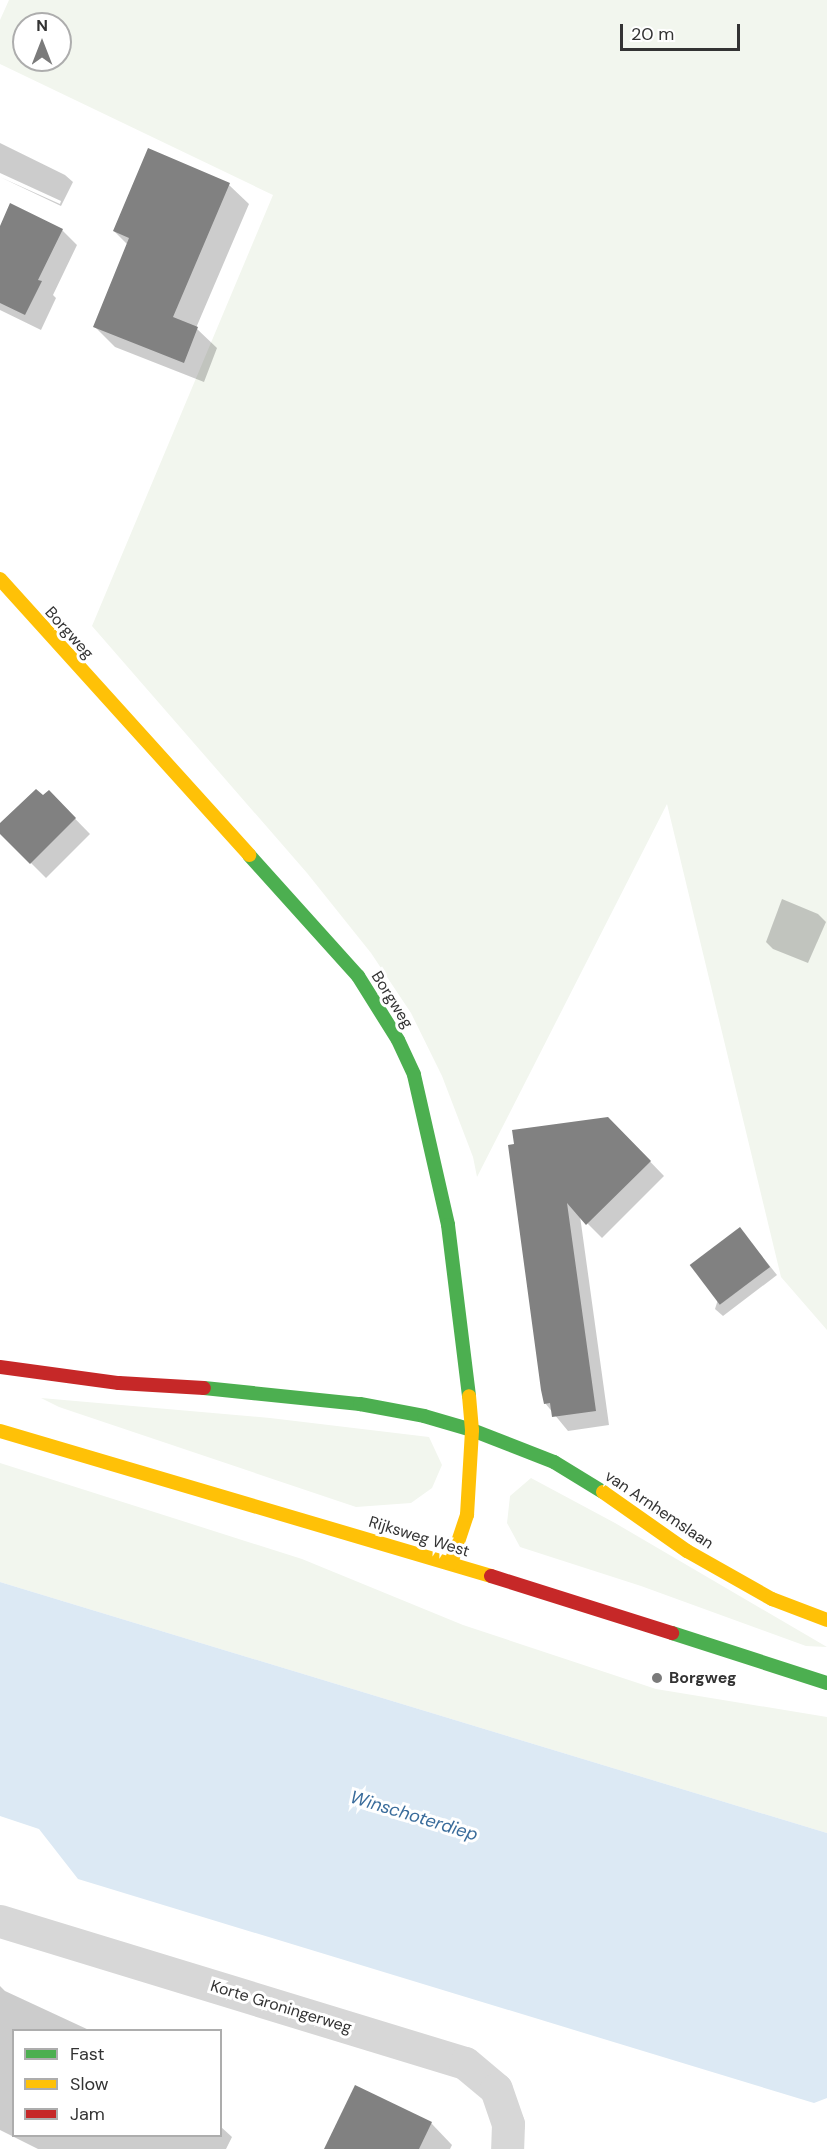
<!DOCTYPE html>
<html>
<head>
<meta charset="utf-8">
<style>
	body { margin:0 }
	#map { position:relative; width:827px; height:2149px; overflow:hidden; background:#fff; font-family:"DM Sans",sans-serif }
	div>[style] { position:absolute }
	.green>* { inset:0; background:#f2f6ee }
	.water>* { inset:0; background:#dce9f4 }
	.shadow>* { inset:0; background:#0003 }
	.building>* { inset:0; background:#818181; transform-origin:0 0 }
	.street>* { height:33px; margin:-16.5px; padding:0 16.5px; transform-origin:16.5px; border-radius:16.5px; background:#d7d7d7 }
	.fast>* { height:14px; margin:-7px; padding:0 7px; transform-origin:7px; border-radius:7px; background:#4caf50 }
	.slow>* { height:14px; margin:-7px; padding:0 7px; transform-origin:7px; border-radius:7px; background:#ffc107 }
	.jam>* { height:14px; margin:-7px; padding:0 7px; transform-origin:7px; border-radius:7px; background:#c62828 }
	.dots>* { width:16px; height:16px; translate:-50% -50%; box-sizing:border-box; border:3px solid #fff; border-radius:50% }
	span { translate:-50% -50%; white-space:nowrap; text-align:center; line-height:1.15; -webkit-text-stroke:6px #fff; paint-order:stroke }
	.street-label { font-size:16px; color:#333 }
	.poi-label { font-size:16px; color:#333; font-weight:700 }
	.left { translate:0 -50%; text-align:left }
	.water-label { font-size:18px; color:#3a6c9b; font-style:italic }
	.legend { position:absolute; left:12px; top:2029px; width:210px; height:108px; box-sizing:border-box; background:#fff; border:2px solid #adadad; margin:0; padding:8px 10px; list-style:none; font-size:18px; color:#333 }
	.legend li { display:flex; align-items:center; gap:12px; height:30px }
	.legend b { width:30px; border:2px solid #adadad }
	.north { position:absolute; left:12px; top:12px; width:60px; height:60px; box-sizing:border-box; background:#fff; border:2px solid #adadad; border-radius:50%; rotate:0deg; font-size:16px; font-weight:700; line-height:24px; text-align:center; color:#333 }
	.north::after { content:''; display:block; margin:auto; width:21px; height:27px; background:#7a7a7a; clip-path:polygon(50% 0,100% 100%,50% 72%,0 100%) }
	.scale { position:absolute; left:620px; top:24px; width:120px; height:27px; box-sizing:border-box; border:3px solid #333; border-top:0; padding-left:8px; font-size:18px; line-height:21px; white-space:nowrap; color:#333; -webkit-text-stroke:4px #fff; paint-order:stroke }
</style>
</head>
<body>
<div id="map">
	<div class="green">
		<div style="clip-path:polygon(evenodd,9px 0,827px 0,827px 1330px,781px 1277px,667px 804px,477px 1177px,473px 1157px,442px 1076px,411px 1013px,371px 953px,307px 873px,92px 626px,273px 195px,0 64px,0 20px,9px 0,24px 24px,60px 24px,60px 60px,24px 60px,24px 24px)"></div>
		<div style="clip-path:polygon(41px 1398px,270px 1418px,429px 1437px,442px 1465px,432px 1488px,411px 1503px,356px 1507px,59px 1407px)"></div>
		<div style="clip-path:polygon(0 1463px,302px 1559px,463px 1625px,656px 1689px,827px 1717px,827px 1833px,0 1582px)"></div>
		<div style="clip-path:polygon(531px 1478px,615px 1523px,827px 1647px,806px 1646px,641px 1586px,520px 1547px,507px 1523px,510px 1496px)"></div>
	</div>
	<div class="water">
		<div style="clip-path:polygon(0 1582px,827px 1833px,827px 2098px,814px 2103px,78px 1879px,39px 1829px,0 1816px)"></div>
	</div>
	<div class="shadow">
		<div style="clip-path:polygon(0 143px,65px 175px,73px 182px,61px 206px,0 177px,60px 204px,61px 201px,0 173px)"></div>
		<div style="clip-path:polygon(229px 185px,249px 204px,196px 328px,217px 348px,204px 382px,115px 347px,95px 327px,128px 245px,114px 231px)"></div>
		<div style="clip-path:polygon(0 229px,62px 230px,77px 245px,53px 295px,56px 298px,41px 330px,0 310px)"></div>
		<div style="clip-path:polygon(49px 792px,90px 834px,46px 878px,0 832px,0 825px)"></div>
		<div style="clip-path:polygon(782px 899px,818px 914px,826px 922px,808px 963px,773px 949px,766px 942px)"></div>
		<div style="clip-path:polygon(608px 1118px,664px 1176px,602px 1238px,580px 1216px,609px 1425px,568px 1431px,545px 1403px,509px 1147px)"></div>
		<div style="clip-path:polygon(740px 1229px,777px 1275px,723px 1316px,715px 1309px)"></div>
		<div style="clip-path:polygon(0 1986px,5px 1991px,89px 2030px,14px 2030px,14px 2136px,220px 2136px,220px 2126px,232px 2137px,226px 2149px,38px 2149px,0 2130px)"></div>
		<div style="clip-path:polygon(431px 2123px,452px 2145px,450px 2149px,326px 2149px)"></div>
	</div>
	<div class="building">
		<div style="clip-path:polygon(148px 148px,230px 183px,173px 317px,198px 327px,184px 363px,93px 327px,129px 238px,113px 231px)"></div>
		<div style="clip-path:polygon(10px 203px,63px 229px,38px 280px,42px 281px,25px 315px,0 303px,0 226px)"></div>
		<div style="clip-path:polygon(36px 789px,43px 795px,49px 790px,76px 818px,30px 864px,0 834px,0 823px)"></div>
		<div style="clip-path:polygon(608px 1117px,651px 1161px,586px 1225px,567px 1203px,596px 1411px,552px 1417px,550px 1403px,544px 1404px,541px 1390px,508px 1145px,514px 1144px,512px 1130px)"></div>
		<div style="left:740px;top:1227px;width:50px;height:63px;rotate:53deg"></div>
		<div style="clip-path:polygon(355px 2085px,432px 2122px,419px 2149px,324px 2149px)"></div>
	</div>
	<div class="street">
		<div style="left:0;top:1921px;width:486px;rotate:17deg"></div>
		<div style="left:465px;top:2063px;width:40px;rotate:40deg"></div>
		<div style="left:496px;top:2089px;width:37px;rotate:71deg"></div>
		<div style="left:508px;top:2124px;width:25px;rotate:92deg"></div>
	</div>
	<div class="fast">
		<div style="left:249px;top:855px;width:163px;rotate:48deg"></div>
		<div style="left:358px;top:976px;width:75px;rotate:58deg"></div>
		<div style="left:398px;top:1040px;width:38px;rotate:65deg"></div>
		<div style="left:414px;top:1075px;width:154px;rotate:77.2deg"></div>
		<div style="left:448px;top:1225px;width:172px;rotate:83deg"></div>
		<div style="left:204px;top:1388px;width:157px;rotate:5.9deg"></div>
		<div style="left:360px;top:1404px;width:65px;rotate:10.6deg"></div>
		<div style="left:424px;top:1416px;width:50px;rotate:16.3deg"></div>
		<div style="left:472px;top:1430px;width:88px;rotate:21.3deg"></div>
		<div style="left:554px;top:1462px;width:57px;rotate:31.5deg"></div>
		<div style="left:672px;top:1633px;width:163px;rotate:17.9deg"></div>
	</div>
	<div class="slow">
		<div style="left:0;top:579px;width:372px;rotate:47.9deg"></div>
		<div style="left:0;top:1431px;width:512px;rotate:16.45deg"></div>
		<div style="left:603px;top:1492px;width:103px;rotate:35.1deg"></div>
		<div style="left:687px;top:1551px;width:98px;rotate:29.5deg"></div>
		<div style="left:772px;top:1599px;width:59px;rotate:20.9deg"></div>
		<div style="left:451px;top:1563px;width:51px;rotate:-71.6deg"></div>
		<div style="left:467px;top:1515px;width:85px;rotate:-86.6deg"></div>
		<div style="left:472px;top:1430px;width:34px;rotate:-95deg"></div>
	</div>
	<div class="jam">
		<div style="left:0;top:1367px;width:120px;rotate:7.7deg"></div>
		<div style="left:119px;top:1383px;width:85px;rotate:3.4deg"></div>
		<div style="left:491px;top:1576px;width:190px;rotate:17.5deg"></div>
	</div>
	<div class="dots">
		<div style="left:657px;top:1678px;background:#7a7a7a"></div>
	</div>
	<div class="street-label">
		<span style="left:69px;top:633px;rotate:48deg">Borgweg</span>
		<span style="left:392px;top:1000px;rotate:58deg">Borgweg</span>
		<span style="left:659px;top:1510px;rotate:34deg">van Arnhemslaan</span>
		<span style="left:419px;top:1537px;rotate:17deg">Rijksweg West</span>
		<span style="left:281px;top:2007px;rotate:17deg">Korte Groningerweg</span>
	</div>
	<div class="poi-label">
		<span class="left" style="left:669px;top:1678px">Borgweg</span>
	</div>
	<div class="water-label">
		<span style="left:414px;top:1816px;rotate:17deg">Winschoterdiep</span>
	</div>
	<ul class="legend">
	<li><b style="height:8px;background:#4caf50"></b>Fast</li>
	<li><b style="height:8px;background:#ffc107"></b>Slow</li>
	<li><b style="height:8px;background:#c62828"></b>Jam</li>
	</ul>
	<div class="north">N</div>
	<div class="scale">20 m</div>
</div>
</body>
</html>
